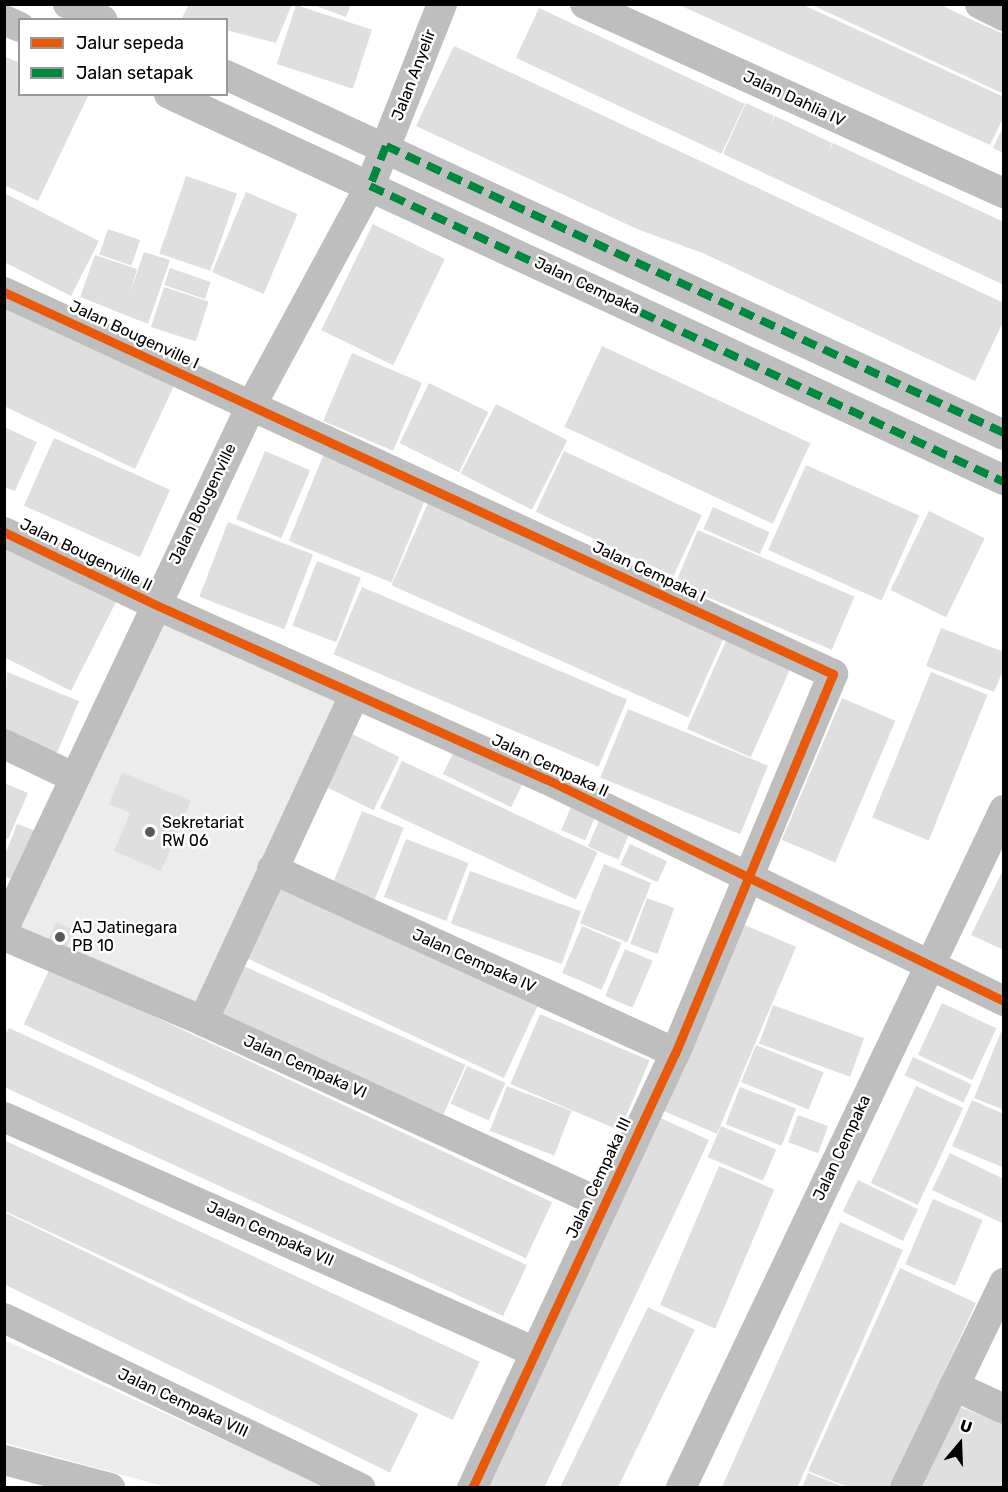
<!DOCTYPE html>
<html>
<head>
<meta charset="utf-8">
<style>
	body { margin:0 }
	#map { position:relative; width:1008px; height:1492px; overflow:hidden; background:#fff; font-family:Rubik,sans-serif }
	div>[style] { position:absolute }
	.green>* { inset:0; background:#ececec; transform-origin:0 0 }
	.building>* { inset:0; background:#dfdfdf; transform-origin:0 0 }
	.street>* { height:30px; margin:-15px; padding:0 15px; transform-origin:15px; border-radius:15px; background:#bebebe }
	.quiet>* { height:8px; margin-top:-4px; transform-origin:0; background:repeating-linear-gradient(90deg,#00873e 0 15px,transparent 0 23px) }
	.cycleway>* { height:9px; margin:-4.5px; padding:0 4.5px; transform-origin:4.5px; border-radius:4.5px; background:#e8590c }
	.dots>* { width:16px; height:16px; translate:-50% -50%; box-sizing:border-box; border:3px solid #fff; border-radius:50% }
	span { translate:-50% -50%; white-space:nowrap; text-align:center; line-height:1.15; -webkit-text-stroke:5px #fff; paint-order:stroke }
	.street-label { font-size:16px; color:#000 }
	.poi-label { font-size:16px; color:#000 }
	.left { translate:0 -50%; text-align:left }
	.frame { position:absolute; inset:0; border:6px solid #000; pointer-events:none }
	.legend { position:absolute; left:18px; top:18px; width:210px; height:78px; box-sizing:border-box; background:#fff; border:2px solid #999; margin:0; padding:8px 10px; list-style:none; font-size:18px; color:#000 }
	.legend li { display:flex; align-items:center; gap:12px; height:30px }
	.legend b { width:30px; border:2px solid #999 }
	.north { position:absolute; left:930px; top:1414px; width:60px; height:60px; -webkit-text-stroke:4px #fff; paint-order:stroke; rotate:19deg; font-size:16px; font-weight:700; line-height:24px; text-align:center; color:#000 }
	.north::after { content:''; display:block; margin:auto; width:21px; height:27px; background:#000; clip-path:polygon(50% 0,100% 100%,50% 72%,0 100%) }
</style>
</head>
<body>
<div id="map">
	<div class="green">
		<div style="left:154px;top:604px;width:220px;height:357px;rotate:24deg"></div>
		<div style="clip-path:polygon(4px 1340px,327px 1487px,167px 1487px,5px 1443px)"></div>
	</div>
	<div class="building">
		<div style="clip-path:polygon(189px 4px,292px 4px,276px 43px,226px 30px,226px 20px,182px 18px)"></div>
		<div style="clip-path:polygon(311px 4px,351px 4px,346px 17px)"></div>
		<div style="clip-path:polygon(677px 4px,801px 4px,1004px 97px,1004px 116px,990px 145px)"></div>
		<div style="clip-path:polygon(810px 4px,939px 4px,972px 20px,1004px 34px,1004px 94px)"></div>
		<div style="left:296px;top:5px;width:80px;height:62px;rotate:18deg"></div>
		<div style="left:539px;top:8px;width:227px;height:55px;rotate:25deg"></div>
		<div style="clip-path:polygon(454px 46px,1004px 303px,1004px 320px,975px 381px,705px 254px,637px 229px,416px 126px)"></div>
		<div style="clip-path:polygon(4px 56px,20px 63px,20px 94px,88px 96px,38px 201px,4px 185px)"></div>
		<div style="clip-path:polygon(746px 103px,774px 116px,771px 125px,775px 116px,832px 143px,827px 154px,833px 143px,1004px 222px,1004px 285px,723px 154px)"></div>
		<div style="clip-path:polygon(1004px 125px,1004px 153px,993px 148px)"></div>
		<div style="left:186px;top:176px;width:54px;height:82px;rotate:19deg"></div>
		<div style="left:246px;top:192px;width:56px;height:87px;rotate:23deg"></div>
		<div style="clip-path:polygon(4px 193px,99px 241px,71px 296px,4px 262px)"></div>
		<div style="left:373px;top:224px;width:80px;height:118px;rotate:26deg"></div>
		<div style="left:108px;top:229px;width:34px;height:27px;rotate:19deg"></div>
		<div style="clip-path:polygon(144px 252px,170px 260px,148px 324px,80px 297px,95px 255px,137px 269px,130px 293px)"></div>
		<div style="left:170px;top:268px;width:43px;height:18px;rotate:19deg"></div>
		<div style="left:164px;top:287px;width:47px;height:42px;rotate:18deg"></div>
		<div style="clip-path:polygon(4px 304px,174px 386px,135px 469px,4px 406px)"></div>
		<div style="left:602px;top:346px;width:230px;height:89px;rotate:25deg"></div>
		<div style="left:352px;top:353px;width:76px;height:74px;rotate:23deg"></div>
		<div style="left:429px;top:383px;width:66px;height:67px;rotate:26deg"></div>
		<div style="left:496px;top:404px;width:80px;height:78px;rotate:27deg"></div>
		<div style="clip-path:polygon(4px 427px,37px 442px,15px 491px,4px 487px)"></div>
		<div style="left:54px;top:438px;width:127px;height:74px;rotate:24deg"></div>
		<div style="left:265px;top:451px;width:49px;height:74px;rotate:23deg"></div>
		<div style="left:325px;top:451px;width:111px;height:97px;rotate:22deg"></div>
		<div style="left:564px;top:451px;width:152px;height:67px;rotate:25deg"></div>
		<div style="left:806px;top:465px;width:124px;height:93px;rotate:24deg"></div>
		<div style="left:428px;top:503px;width:325px;height:90px;rotate:24deg"></div>
		<div style="left:713px;top:507px;width:62px;height:24px;rotate:24deg"></div>
		<div style="left:929px;top:511px;width:62px;height:88px;rotate:26deg"></div>
		<div style="left:228px;top:522px;width:91px;height:80px;rotate:21deg"></div>
		<div style="left:698px;top:530px;width:170px;height:58px;rotate:23deg"></div>
		<div style="clip-path:polygon(4px 543px,117px 600px,71px 691px,4px 657px)"></div>
		<div style="left:317px;top:561px;width:47px;height:69px;rotate:21deg"></div>
		<div style="left:362px;top:587px;width:288px;height:73px;rotate:23deg"></div>
		<div style="clip-path:polygon(941px 628px,1004px 652px,1004px 668px,994px 692px,926px 666px)"></div>
		<div style="left:726px;top:641px;width:70px;height:96px;rotate:24deg"></div>
		<div style="clip-path:polygon(7px 672px,79px 701px,57px 753px,4px 732px)"></div>
		<div style="left:931px;top:672px;width:61px;height:157px;rotate:22deg"></div>
		<div style="left:842px;top:698px;width:58px;height:154px;rotate:23deg"></div>
		<div style="left:628px;top:709px;width:151px;height:74px;rotate:22deg"></div>
		<div style="left:350px;top:733px;width:55px;height:59px;rotate:26deg"></div>
		<div style="left:456px;top:747px;width:76px;height:30px;rotate:26deg"></div>
		<div style="left:402px;top:761px;width:216px;height:52px;rotate:25deg"></div>
		<div style="clip-path:polygon(122px 772px,191px 801px,161px 871px,114px 851px,130px 813px,109px 804px)"></div>
		<div style="clip-path:polygon(4px 783px,28px 793px,8px 839px,4px 838px)"></div>
		<div style="left:571px;top:807px;width:26px;height:25px;rotate:23deg"></div>
		<div style="left:362px;top:811px;width:45px;height:86px;rotate:22deg"></div>
		<div style="left:600px;top:818px;width:33px;height:31px;rotate:23deg"></div>
		<div style="clip-path:polygon(17px 824px,36px 831px,17px 881px,4px 876px,4px 857px)"></div>
		<div style="left:406px;top:839px;width:67px;height:62px;rotate:21deg"></div>
		<div style="left:630px;top:844px;width:41px;height:23px;rotate:25deg"></div>
		<div style="left:604px;top:864px;width:51px;height:64px;rotate:22deg"></div>
		<div style="clip-path:polygon(1004px 868px,1004px 950px,971px 935px)"></div>
		<div style="left:470px;top:871px;width:118px;height:56px;rotate:20deg"></div>
		<div style="left:279px;top:886px;width:285px;height:79px;rotate:25deg"></div>
		<div style="left:647px;top:898px;width:29px;height:49px;rotate:20deg"></div>
		<div style="left:56px;top:922px;width:20px;height:24px;rotate:24deg"></div>
		<div style="left:740px;top:923px;width:61px;height:203px;rotate:23deg"></div>
		<div style="left:582px;top:926px;width:43px;height:51px;rotate:23deg"></div>
		<div style="left:625px;top:949px;width:30px;height:51px;rotate:23deg"></div>
		<div style="left:239px;top:964px;width:248px;height:54px;rotate:24deg"></div>
		<div style="left:50px;top:968px;width:554px;height:62px;rotate:25deg"></div>
		<div style="left:942px;top:1003px;width:60px;height:57px;rotate:25deg"></div>
		<div style="left:773px;top:1005px;width:97px;height:41px;rotate:20deg"></div>
		<div style="left:540px;top:1014px;width:119px;height:76px;rotate:23deg"></div>
		<div style="clip-path:polygon(9px 1028px,527px 1265px,503px 1316px,4px 1087px,4px 1037px)"></div>
		<div style="clip-path:polygon(1001px 1032px,1004px 1033px,1004px 1110px,974px 1098px)"></div>
		<div style="left:756px;top:1045px;width:73px;height:40px;rotate:22deg"></div>
		<div style="left:913px;top:1057px;width:65px;height:20px;rotate:25deg"></div>
		<div style="left:467px;top:1066px;width:42px;height:41px;rotate:24deg"></div>
		<div style="left:507px;top:1086px;width:69px;height:48px;rotate:21deg"></div>
		<div style="left:916px;top:1086px;width:52px;height:107px;rotate:25deg"></div>
		<div style="left:740px;top:1087px;width:60px;height:40px;rotate:21deg"></div>
		<div style="clip-path:polygon(972px 1100px,1004px 1114px,1004px 1168px,952px 1146px)"></div>
		<div style="clip-path:polygon(654px 1115px,709px 1140px,689px 1183px,544px 1488px,477px 1488px)"></div>
		<div style="left:798px;top:1115px;width:32px;height:29px;rotate:20deg"></div>
		<div style="left:721px;top:1126px;width:60px;height:34px;rotate:23deg"></div>
		<div style="left:4px;top:1140px;width:525px;height:64px;rotate:25deg"></div>
		<div style="clip-path:polygon(950px 1153px,1004px 1179px,1004px 1224px,932px 1190px)"></div>
		<div style="left:719px;top:1166px;width:60px;height:151px;rotate:23deg"></div>
		<div style="left:858px;top:1180px;width:67px;height:35px;rotate:26deg"></div>
		<div style="left:933px;top:1199px;width:54px;height:71px;rotate:23deg"></div>
		<div style="left:4px;top:1212px;width:461px;height:65px;rotate:26deg"></div>
		<div style="left:840px;top:1222px;width:69px;height:291px;rotate:24deg"></div>
		<div style="clip-path:polygon(900px 1268px,976px 1303px,891px 1488px,850px 1488px,808px 1471px)"></div>
		<div style="left:648px;top:1307px;width:52px;height:201px;rotate:26deg"></div>
		<div style="clip-path:polygon(960px 1407px,1004px 1424px,1004px 1488px,923px 1486px)"></div>
		<div style="clip-path:polygon(808px 1473px,844px 1487px,844px 1488px,802px 1488px)"></div>
	</div>
	<div class="street">
		<div style="left:68px;top:4px;width:38px;rotate:25deg"></div>
		<div style="left:585px;top:4px;width:460px;rotate:24.3deg"></div>
		<div style="left:980px;top:4px;width:27px;rotate:27deg"></div>
		<div style="left:4px;top:20px;width:17px;rotate:24deg"></div>
		<div style="left:226px;top:75px;width:857px;rotate:24.83deg"></div>
		<div style="left:169px;top:94px;width:920px;rotate:24.81deg"></div>
		<div style="left:4px;top:292px;width:913px;rotate:24.74deg"></div>
		<div style="left:833px;top:674px;width:411px;rotate:112.6deg"></div>
		<div style="left:675px;top:1053px;width:480px;rotate:115deg"></div>
		<div style="left:4px;top:532px;width:166px;rotate:25.6deg"></div>
		<div style="left:154px;top:604px;width:429px;rotate:24.1deg"></div>
		<div style="left:546px;top:779px;width:509px;rotate:25.86deg"></div>
		<div style="left:4px;top:744px;width:76px;rotate:25.6deg"></div>
		<div style="left:272px;top:869px;width:443px;rotate:24.5deg"></div>
		<div style="left:4px;top:928px;width:577px;rotate:-64.68deg"></div>
		<div style="left:251px;top:406px;width:250px;rotate:-61.6deg"></div>
		<div style="left:370px;top:186px;width:196px;rotate:-68.4deg"></div>
		<div style="left:4px;top:936px;width:216px;rotate:23.1deg"></div>
		<div style="left:203px;top:1021px;width:440px;rotate:24.6deg"></div>
		<div style="left:203px;top:1021px;width:359px;rotate:-65.1deg"></div>
		<div style="left:4px;top:1117px;width:581px;rotate:23.87deg"></div>
		<div style="left:4px;top:1318px;width:395px;rotate:25.5deg"></div>
		<div style="left:954px;top:1386px;width:55px;rotate:24.7deg"></div>
		<div style="left:4px;top:1460px;width:110px;rotate:14.8deg"></div>
		<div style="left:681px;top:1488px;width:751px;rotate:-64.53deg"></div>
		<div style="left:905px;top:1488px;width:228px;rotate:-64.2deg"></div>
	</div>
	<div class="quiet">
		<div style="left:1004px;top:433px;width:681px;rotate:-155.09deg"></div>
		<div style="left:386px;top:146px;width:43px;rotate:111.8deg"></div>
		<div style="left:370px;top:186px;width:700px;rotate:25.03deg"></div>
	</div>
	<div class="cycleway">
		<div style="left:4px;top:292px;width:913px;rotate:24.74deg"></div>
		<div style="left:833px;top:674px;width:411px;rotate:112.6deg"></div>
		<div style="left:675px;top:1053px;width:480px;rotate:115deg"></div>
		<div style="left:4px;top:532px;width:166px;rotate:25.6deg"></div>
		<div style="left:154px;top:604px;width:429px;rotate:24.1deg"></div>
		<div style="left:546px;top:779px;width:509px;rotate:25.86deg"></div>
	</div>
	<div class="dots">
		<div style="left:150px;top:832px;background:#595959"></div>
		<div style="left:60px;top:937px;background:#595959"></div>
	</div>
	<div class="street-label">
		<span style="left:414px;top:75px;rotate:-69deg">Jalan Anyelir</span>
		<span style="left:794px;top:99px;rotate:25deg">Jalan Dahlia IV</span>
		<span style="left:587px;top:286px;rotate:25deg">Jalan Cempaka</span>
		<span style="left:134px;top:335px;rotate:25deg">Jalan Bougenville I</span>
		<span style="left:203px;top:504px;rotate:-64deg">Jalan Bougenville</span>
		<span style="left:86px;top:555px;rotate:26deg">Jalan Bougenville II</span>
		<span style="left:649px;top:572px;rotate:25deg">Jalan Cempaka I</span>
		<span style="left:550px;top:766px;rotate:25deg">Jalan Cempaka II</span>
		<span style="left:474px;top:961px;rotate:24deg">Jalan Cempaka IV</span>
		<span style="left:305px;top:1067px;rotate:24deg">Jalan Cempaka VI</span>
		<span style="left:842px;top:1148px;rotate:-65deg">Jalan Cempaka</span>
		<span style="left:599px;top:1178px;rotate:-65deg">Jalan Cempaka III</span>
		<span style="left:270px;top:1234px;rotate:24deg">Jalan Cempaka VII</span>
		<span style="left:183px;top:1403px;rotate:25deg">Jalan Cempaka VIII</span>
	</div>
	<div class="poi-label">
		<span class="left" style="left:162px;top:832px">Sekretariat<br>RW 06</span>
		<span class="left" style="left:72px;top:937px">AJ Jatinegara<br>PB 10</span>
	</div>
	<div class="frame"></div>
	<ul class="legend">
	<li><b style="height:8px;background:#e8590c"></b>Jalur sepeda</li>
	<li><b style="height:8px;background:#00873e"></b>Jalan setapak</li>
	</ul>
	<div class="north">U</div>
</div>
</body>
</html>
